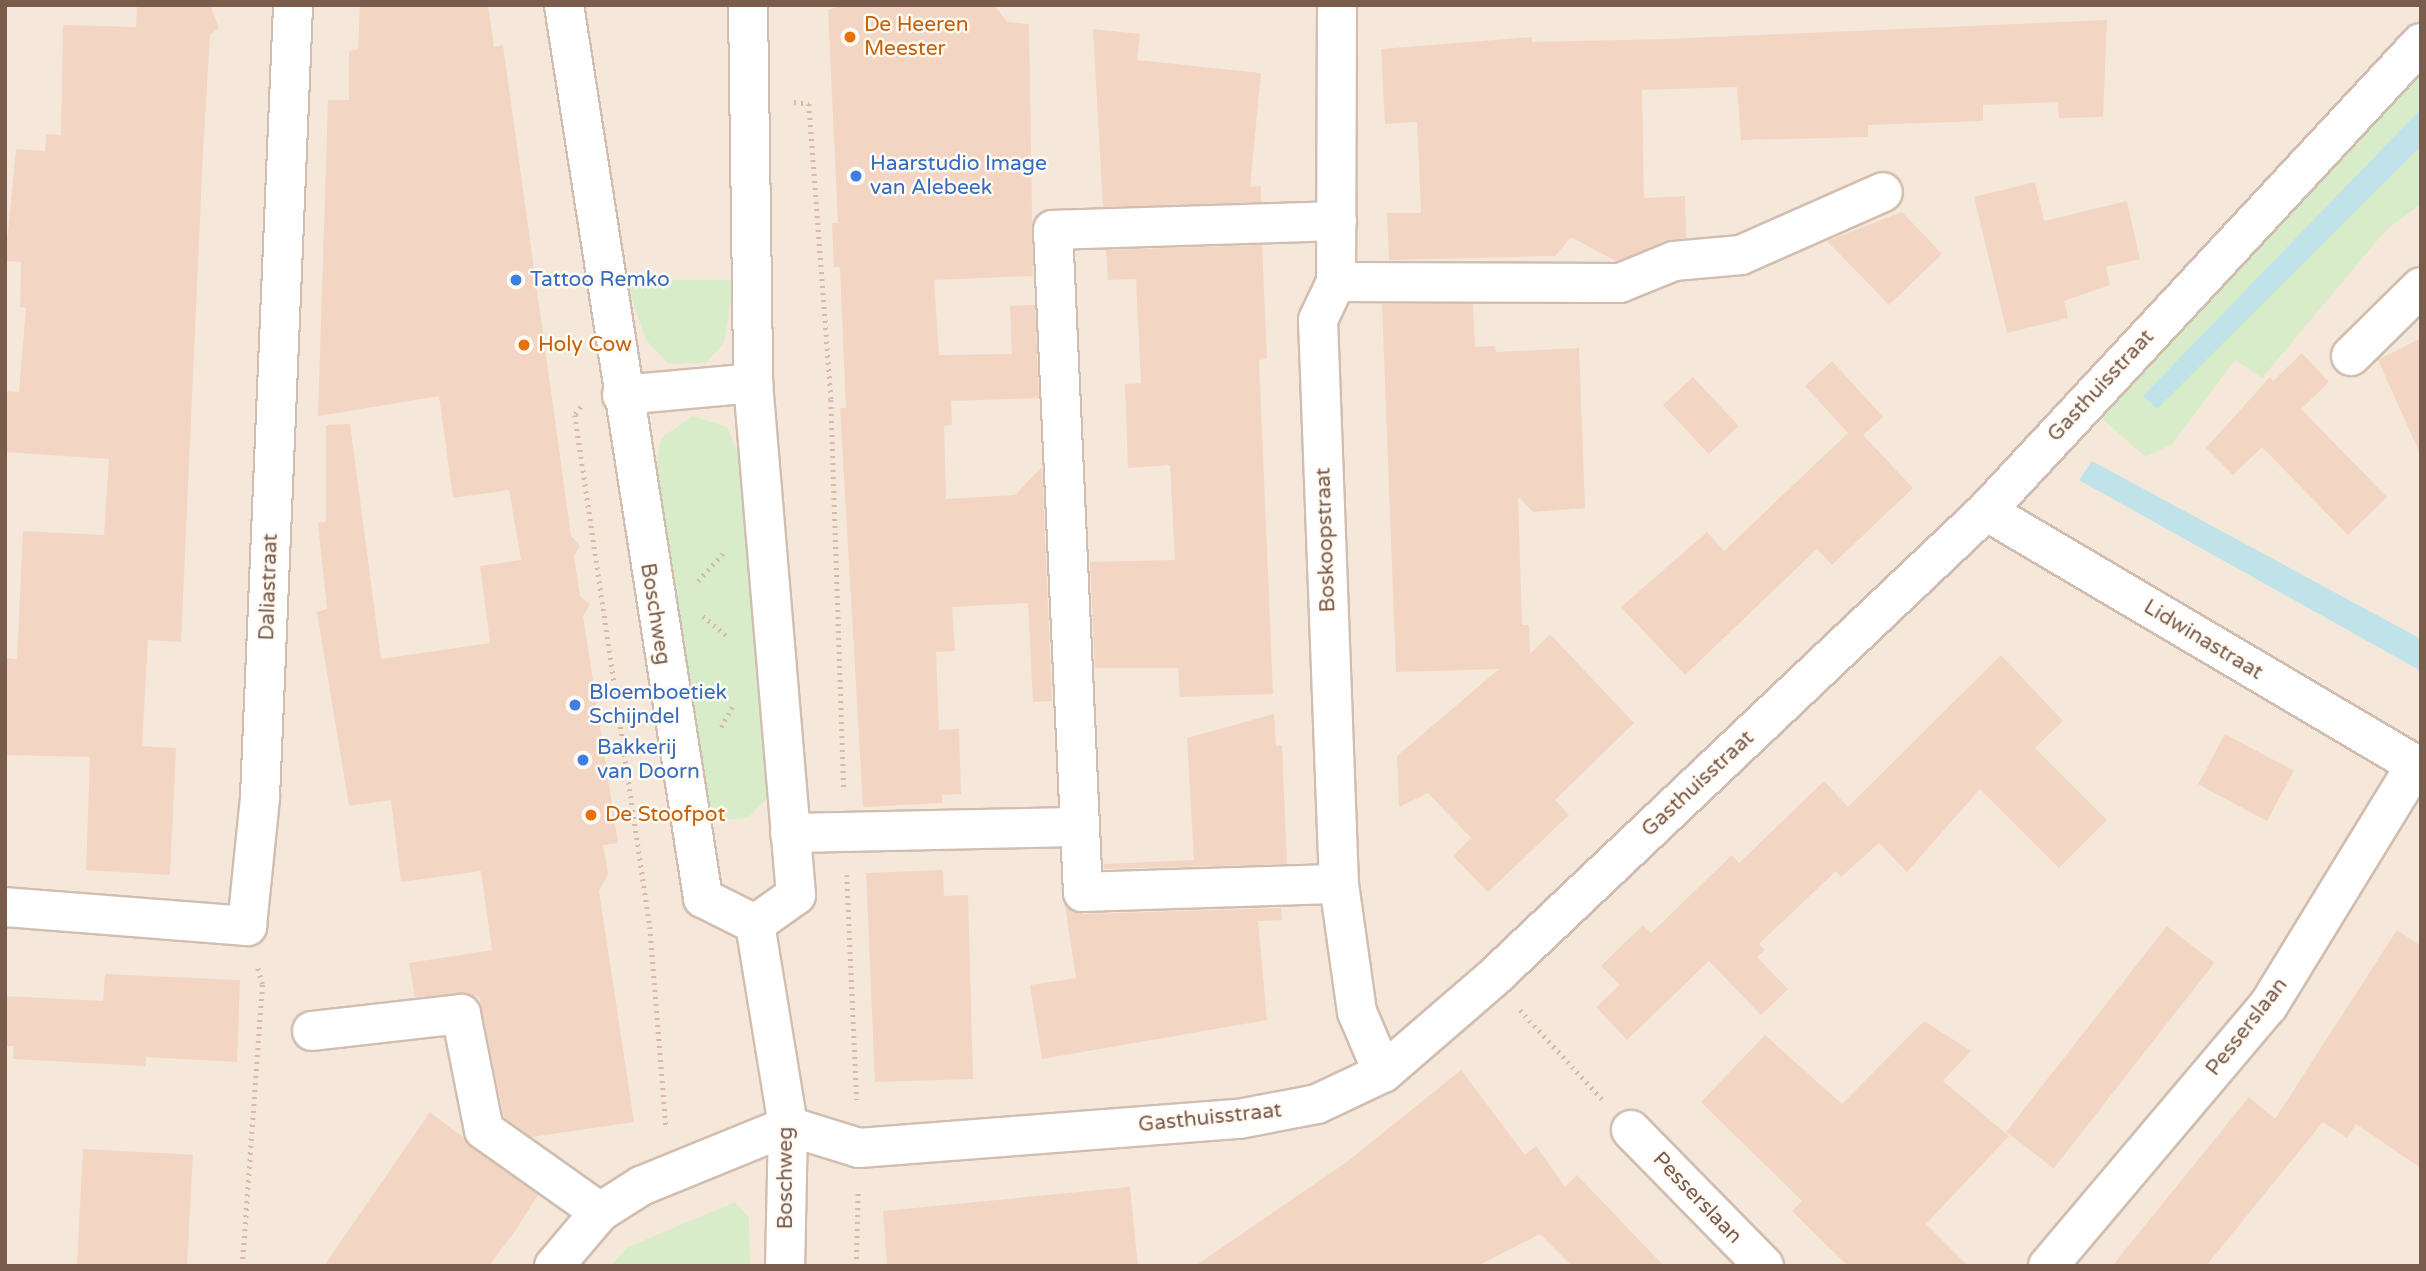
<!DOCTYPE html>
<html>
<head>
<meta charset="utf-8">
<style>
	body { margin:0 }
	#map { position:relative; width:2426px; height:1271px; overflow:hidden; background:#fdf6ec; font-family:"Varela Round",sans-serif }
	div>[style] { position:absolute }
	.residential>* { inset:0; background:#f5e8da; transform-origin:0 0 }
	.green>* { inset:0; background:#d8ecc9 }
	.water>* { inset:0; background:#bfe3e8 }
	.building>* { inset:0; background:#f3d5c3; transform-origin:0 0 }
	.path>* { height:4.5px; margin-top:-2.25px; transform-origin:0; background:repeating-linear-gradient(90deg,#d9b8a5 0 2px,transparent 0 7px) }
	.roads { filter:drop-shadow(2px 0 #d1beb0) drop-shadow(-2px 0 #d1beb0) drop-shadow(0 2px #d1beb0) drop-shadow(0 -2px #d1beb0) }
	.minor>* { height:38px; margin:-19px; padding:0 19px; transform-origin:19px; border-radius:19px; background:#fff }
	.dots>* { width:19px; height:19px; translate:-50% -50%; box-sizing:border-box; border:4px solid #fffaf3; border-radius:50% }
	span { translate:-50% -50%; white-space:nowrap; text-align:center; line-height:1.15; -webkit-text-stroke:5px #fffaf3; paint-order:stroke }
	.food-label { font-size:21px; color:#c56008 }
	.left { translate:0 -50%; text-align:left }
	.shop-label { font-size:21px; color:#366cbe }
	.street-label { font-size:21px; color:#7a5c4d }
	.frame { position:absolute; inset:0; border:7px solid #7a5c4d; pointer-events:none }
</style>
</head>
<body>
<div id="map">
	<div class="residential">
		<div style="left:5px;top:5px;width:2416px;height:1261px"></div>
	</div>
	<div class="green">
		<div style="clip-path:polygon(2421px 57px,2421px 204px,2386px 230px,2262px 378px,2235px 360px,2172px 444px,2146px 457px,2099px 416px,2321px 181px)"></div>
		<div style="clip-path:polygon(626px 280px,734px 280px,724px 343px,706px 363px,669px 364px,646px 340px)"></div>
		<div style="clip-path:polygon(693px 416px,727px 427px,748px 477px,772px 793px,748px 818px,717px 820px,697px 804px,651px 493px,661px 438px)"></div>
		<div style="clip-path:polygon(735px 1202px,749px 1217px,750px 1266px,610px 1266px,628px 1247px)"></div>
	</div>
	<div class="water">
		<div style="clip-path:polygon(2421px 109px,2421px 146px,2157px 409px,2143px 396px)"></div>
		<div style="clip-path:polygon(2092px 461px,2421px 639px,2421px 671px,2079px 480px)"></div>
	</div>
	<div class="building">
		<div style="clip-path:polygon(137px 5px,210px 5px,219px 28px,210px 35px,203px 152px,181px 642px,148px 640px,142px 746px,176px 748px,170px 875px,86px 870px,90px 757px,5px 755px,5px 658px,17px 659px,23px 531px,104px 535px,109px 459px,5px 452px,5px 391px,19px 392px,26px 308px,20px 307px,21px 262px,5px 261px,16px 149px,45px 151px,46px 134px,61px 135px,63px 25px,136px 27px)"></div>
		<div style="clip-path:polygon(360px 5px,488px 5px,494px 47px,503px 45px,571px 536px,580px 546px,574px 556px,580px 596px,590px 604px,583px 616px,618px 843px,603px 845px,608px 874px,599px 891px,634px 1122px,532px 1137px,504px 1117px,479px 996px,415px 997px,409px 963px,492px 950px,481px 871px,401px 882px,391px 800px,349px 806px,317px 612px,327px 609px,318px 523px,326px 522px,326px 425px,350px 424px,381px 659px,490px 643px,480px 566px,521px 560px,509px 490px,453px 498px,439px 396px,318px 416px,328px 100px,349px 100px,349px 51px,358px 49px)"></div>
		<div style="clip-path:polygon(842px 5px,994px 5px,1007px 22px,1029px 24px,1033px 276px,934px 280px,939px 355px,1012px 354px,1010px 306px,1035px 305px,1039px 398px,951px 401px,952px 425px,944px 426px,946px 499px,1015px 495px,1042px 467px,1052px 701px,1033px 702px,1028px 603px,952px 607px,955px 651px,936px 652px,939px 730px,959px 729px,961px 794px,942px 795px,942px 803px,863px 807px,840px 408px,846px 408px,840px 267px,834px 267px,832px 223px,838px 223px,828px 10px)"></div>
		<div style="clip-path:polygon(2107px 20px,2103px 117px,2059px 118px,2058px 102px,1983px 105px,1983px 121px,1868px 125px,1868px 137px,1741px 140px,1737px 87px,1642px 90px,1644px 198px,1685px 196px,1686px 238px,1616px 261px,1571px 237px,1555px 256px,1389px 260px,1387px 213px,1421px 213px,1417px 122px,1385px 124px,1381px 49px,1532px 37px,1532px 42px,1667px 39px)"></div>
		<div style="clip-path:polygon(1093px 29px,1140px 34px,1137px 60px,1261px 73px,1250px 187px,1261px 186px,1261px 202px,1103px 207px)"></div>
		<div style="clip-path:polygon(2035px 182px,2044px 221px,2127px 201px,2140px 259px,2106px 267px,2110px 285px,2064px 301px,2068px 318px,2007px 333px,1974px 197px)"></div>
		<div style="clip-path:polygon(1902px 212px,1942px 254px,1889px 305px,1827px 241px)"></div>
		<div style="clip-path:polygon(1262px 245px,1267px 359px,1259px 360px,1273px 694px,1180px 697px,1178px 668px,1095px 668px,1090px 562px,1175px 560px,1170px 465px,1128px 468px,1125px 384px,1141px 383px,1136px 279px,1108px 280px,1106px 250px)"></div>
		<div style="clip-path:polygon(1382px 304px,1473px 304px,1475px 347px,1495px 346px,1496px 352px,1579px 348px,1585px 508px,1533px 512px,1518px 496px,1522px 625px,1529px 625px,1530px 654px,1550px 634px,1634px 723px,1555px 800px,1569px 815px,1488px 892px,1453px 856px,1471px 838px,1428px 793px,1399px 807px,1397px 756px,1499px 669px,1396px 672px)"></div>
		<div style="clip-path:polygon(2421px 338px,2421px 456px,2378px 360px)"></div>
		<div style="clip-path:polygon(2302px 353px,2329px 382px,2301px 409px,2387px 497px,2348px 535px,2262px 447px,2233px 475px,2206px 448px,2270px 377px,2273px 381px)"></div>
		<div style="clip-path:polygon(1832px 361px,1883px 417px,1863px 435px,1913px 488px,1832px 565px,1817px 549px,1685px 675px,1621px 607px,1707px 532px,1724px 551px,1848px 433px,1805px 386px)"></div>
		<div style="left:1693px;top:377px;width:67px;height:41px;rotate:47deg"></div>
		<div style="clip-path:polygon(2001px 655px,2063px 721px,2035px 748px,2107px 820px,2059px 868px,1980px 789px,1907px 872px,1879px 843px,1841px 877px,1836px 871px,1759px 944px,1765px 950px,1757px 957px,1788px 989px,1761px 1015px,1709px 961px,1627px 1040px,1596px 1007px,1620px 985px,1601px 966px,1643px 925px,1651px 933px,1732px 855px,1739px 863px,1824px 781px,1848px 807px)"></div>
		<div style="clip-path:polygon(1274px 714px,1276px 746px,1282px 745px,1287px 864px,1104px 869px,1104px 864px,1194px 860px,1187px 738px)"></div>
		<div style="left:2225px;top:734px;width:78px;height:57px;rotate:28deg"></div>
		<div style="clip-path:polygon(943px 870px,944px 896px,968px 895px,973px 1079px,875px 1082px,866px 873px)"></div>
		<div style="clip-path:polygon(1065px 905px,1084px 914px,1281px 908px,1282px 920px,1258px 921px,1267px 1020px,1042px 1059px,1030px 985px,1076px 978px)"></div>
		<div style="left:2167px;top:926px;width:60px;height:261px;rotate:38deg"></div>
		<div style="clip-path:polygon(2397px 930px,2421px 946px,2421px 1168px,2356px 1124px,2347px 1138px,2323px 1122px,2206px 1266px,2112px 1266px,2249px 1097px,2275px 1119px)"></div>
		<div style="clip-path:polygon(105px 974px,240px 980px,237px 1062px,146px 1057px,145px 1066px,13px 1059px,14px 1046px,5px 1046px,5px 996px,103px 1001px)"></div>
		<div style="clip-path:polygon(1924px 1021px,1971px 1051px,1943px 1081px,2009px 1136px,1926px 1224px,1968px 1266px,1848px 1266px,1792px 1211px,1802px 1201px,1701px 1102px,1765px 1035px,1842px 1104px)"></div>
		<div style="clip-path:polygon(1461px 1070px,1525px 1155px,1536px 1146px,1565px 1187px,1577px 1175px,1664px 1266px,1572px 1266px,1540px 1234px,1477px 1266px,1195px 1266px,1348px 1161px)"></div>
		<div style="clip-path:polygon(430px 1112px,538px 1195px,515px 1231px,489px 1266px,324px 1266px)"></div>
		<div style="left:83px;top:1149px;width:110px;height:117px;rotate:3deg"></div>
		<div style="clip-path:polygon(1130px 1187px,1138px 1266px,887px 1266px,883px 1211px)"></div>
	</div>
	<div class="path">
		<div style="left:794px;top:102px;width:15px;rotate:8deg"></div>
		<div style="left:809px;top:104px;width:297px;rotate:85.7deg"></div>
		<div style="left:831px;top:400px;width:389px;rotate:88.1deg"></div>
		<div style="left:581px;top:407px;width:10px;rotate:127deg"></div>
		<div style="left:575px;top:415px;width:517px;rotate:81.67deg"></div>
		<div style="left:650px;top:927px;width:202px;rotate:85.4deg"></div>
		<div style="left:698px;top:581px;width:38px;rotate:-48deg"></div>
		<div style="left:703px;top:616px;width:34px;rotate:40deg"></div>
		<div style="left:721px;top:727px;width:26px;rotate:-61deg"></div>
		<div style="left:847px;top:875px;width:225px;rotate:87.5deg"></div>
		<div style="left:1520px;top:1010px;width:121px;rotate:47.3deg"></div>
		<div style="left:242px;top:1266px;width:283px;rotate:-85.9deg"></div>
		<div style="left:262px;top:984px;width:18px;rotate:-106deg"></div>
		<div style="left:856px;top:1266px;width:76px;rotate:-88.5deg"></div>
	</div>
	<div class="roads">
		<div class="minor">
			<div style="left:564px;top:5px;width:904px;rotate:81.15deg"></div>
			<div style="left:703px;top:898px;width:58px;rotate:26.6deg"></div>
			<div style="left:748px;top:5px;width:378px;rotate:89.2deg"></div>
			<div style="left:753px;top:383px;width:514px;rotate:85.2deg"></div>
			<div style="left:796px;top:895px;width:50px;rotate:144.7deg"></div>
			<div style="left:1337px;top:5px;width:277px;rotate:90.2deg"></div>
			<div style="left:1336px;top:282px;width:42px;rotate:115.3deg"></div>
			<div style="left:1318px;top:320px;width:564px;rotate:87.87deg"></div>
			<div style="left:1339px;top:884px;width:129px;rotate:82deg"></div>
			<div style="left:1357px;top:1012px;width:66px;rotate:66.9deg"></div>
			<div style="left:1337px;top:221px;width:284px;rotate:178.2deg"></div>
			<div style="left:1053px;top:230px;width:663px;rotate:87.41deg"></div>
			<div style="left:1083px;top:892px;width:256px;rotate:-1.8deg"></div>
			<div style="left:1336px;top:282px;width:284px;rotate:0.2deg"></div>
			<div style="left:1620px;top:283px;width:58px;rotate:-22.2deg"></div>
			<div style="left:1674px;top:261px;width:67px;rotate:-5.1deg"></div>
			<div style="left:1741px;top:255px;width:155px;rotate:-23.9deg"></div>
			<div style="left:2351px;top:356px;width:98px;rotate:-44.6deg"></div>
			<div style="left:622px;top:395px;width:132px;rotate:-5.2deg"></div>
			<div style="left:1986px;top:511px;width:505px;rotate:30.57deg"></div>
			<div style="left:790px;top:833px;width:288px;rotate:-1.2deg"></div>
			<div style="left:5px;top:907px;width:243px;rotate:4.5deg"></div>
			<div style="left:247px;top:926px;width:130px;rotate:-84.2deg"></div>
			<div style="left:260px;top:797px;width:793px;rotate:-87.61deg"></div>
			<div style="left:755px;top:924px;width:205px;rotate:80.7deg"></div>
			<div style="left:788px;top:1126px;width:140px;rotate:91.2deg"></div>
			<div style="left:312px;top:1031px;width:150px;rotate:-6.5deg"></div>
			<div style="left:461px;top:1014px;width:118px;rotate:78.8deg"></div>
			<div style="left:484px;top:1130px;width:142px;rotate:35.3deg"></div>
			<div style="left:788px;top:1126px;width:74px;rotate:17.2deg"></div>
			<div style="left:859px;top:1148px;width:381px;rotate:-4.4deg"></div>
			<div style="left:1239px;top:1119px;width:79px;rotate:-10.9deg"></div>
			<div style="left:1317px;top:1104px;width:73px;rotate:-25.2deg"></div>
			<div style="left:1383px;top:1073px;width:144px;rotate:-40.8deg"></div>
			<div style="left:1492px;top:979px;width:680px;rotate:-43.45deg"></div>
			<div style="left:1986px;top:511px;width:639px;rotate:-47.09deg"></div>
			<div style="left:1631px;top:1130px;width:190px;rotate:45.6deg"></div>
			<div style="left:554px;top:1266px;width:71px;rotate:-49.6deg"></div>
			<div style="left:600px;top:1212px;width:49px;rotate:-32.4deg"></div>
			<div style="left:641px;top:1186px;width:159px;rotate:-22.2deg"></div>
			<div style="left:2048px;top:1266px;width:341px;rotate:-49.8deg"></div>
			<div style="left:2268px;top:1006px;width:281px;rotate:-58.5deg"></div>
		</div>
	</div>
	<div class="dots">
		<div style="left:850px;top:37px;background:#e8710a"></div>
		<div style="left:856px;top:176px;background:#3f7fe0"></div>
		<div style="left:516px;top:280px;background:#3f7fe0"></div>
		<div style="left:524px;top:345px;background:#e8710a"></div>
		<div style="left:575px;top:705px;background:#3f7fe0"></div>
		<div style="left:583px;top:760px;background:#3f7fe0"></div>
		<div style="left:591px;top:815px;background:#e8710a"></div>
	</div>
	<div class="food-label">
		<span class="left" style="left:864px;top:37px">De Heeren<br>Meester</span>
		<span class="left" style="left:538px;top:345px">Holy Cow</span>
		<span class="left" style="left:605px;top:815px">De Stoofpot</span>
	</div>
	<div class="shop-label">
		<span class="left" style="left:870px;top:176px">Haarstudio Image<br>van Alebeek</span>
		<span class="left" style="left:530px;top:280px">Tattoo Remko</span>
		<span class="left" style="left:589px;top:705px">Bloemboetiek<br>Schijndel</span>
		<span class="left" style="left:597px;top:760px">Bakkerij<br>van Doorn</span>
	</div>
	<div class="street-label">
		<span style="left:2101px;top:386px;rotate:-47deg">Gasthuisstraat</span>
		<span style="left:1326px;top:540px;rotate:-92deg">Boskoopstraat</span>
		<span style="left:269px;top:587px;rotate:-88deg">Daliastraat</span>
		<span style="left:655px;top:614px;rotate:81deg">Boschweg</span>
		<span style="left:2203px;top:640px;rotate:31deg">Lidwinastraat</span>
		<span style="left:1698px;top:784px;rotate:-43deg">Gasthuisstraat</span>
		<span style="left:2247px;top:1027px;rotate:-52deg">Pesserslaan</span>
		<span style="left:1210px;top:1118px;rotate:-6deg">Gasthuisstraat</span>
		<span style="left:786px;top:1178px;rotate:-90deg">Boschweg</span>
		<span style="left:1697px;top:1198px;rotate:46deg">Pesserslaan</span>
	</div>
	<div class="frame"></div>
</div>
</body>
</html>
